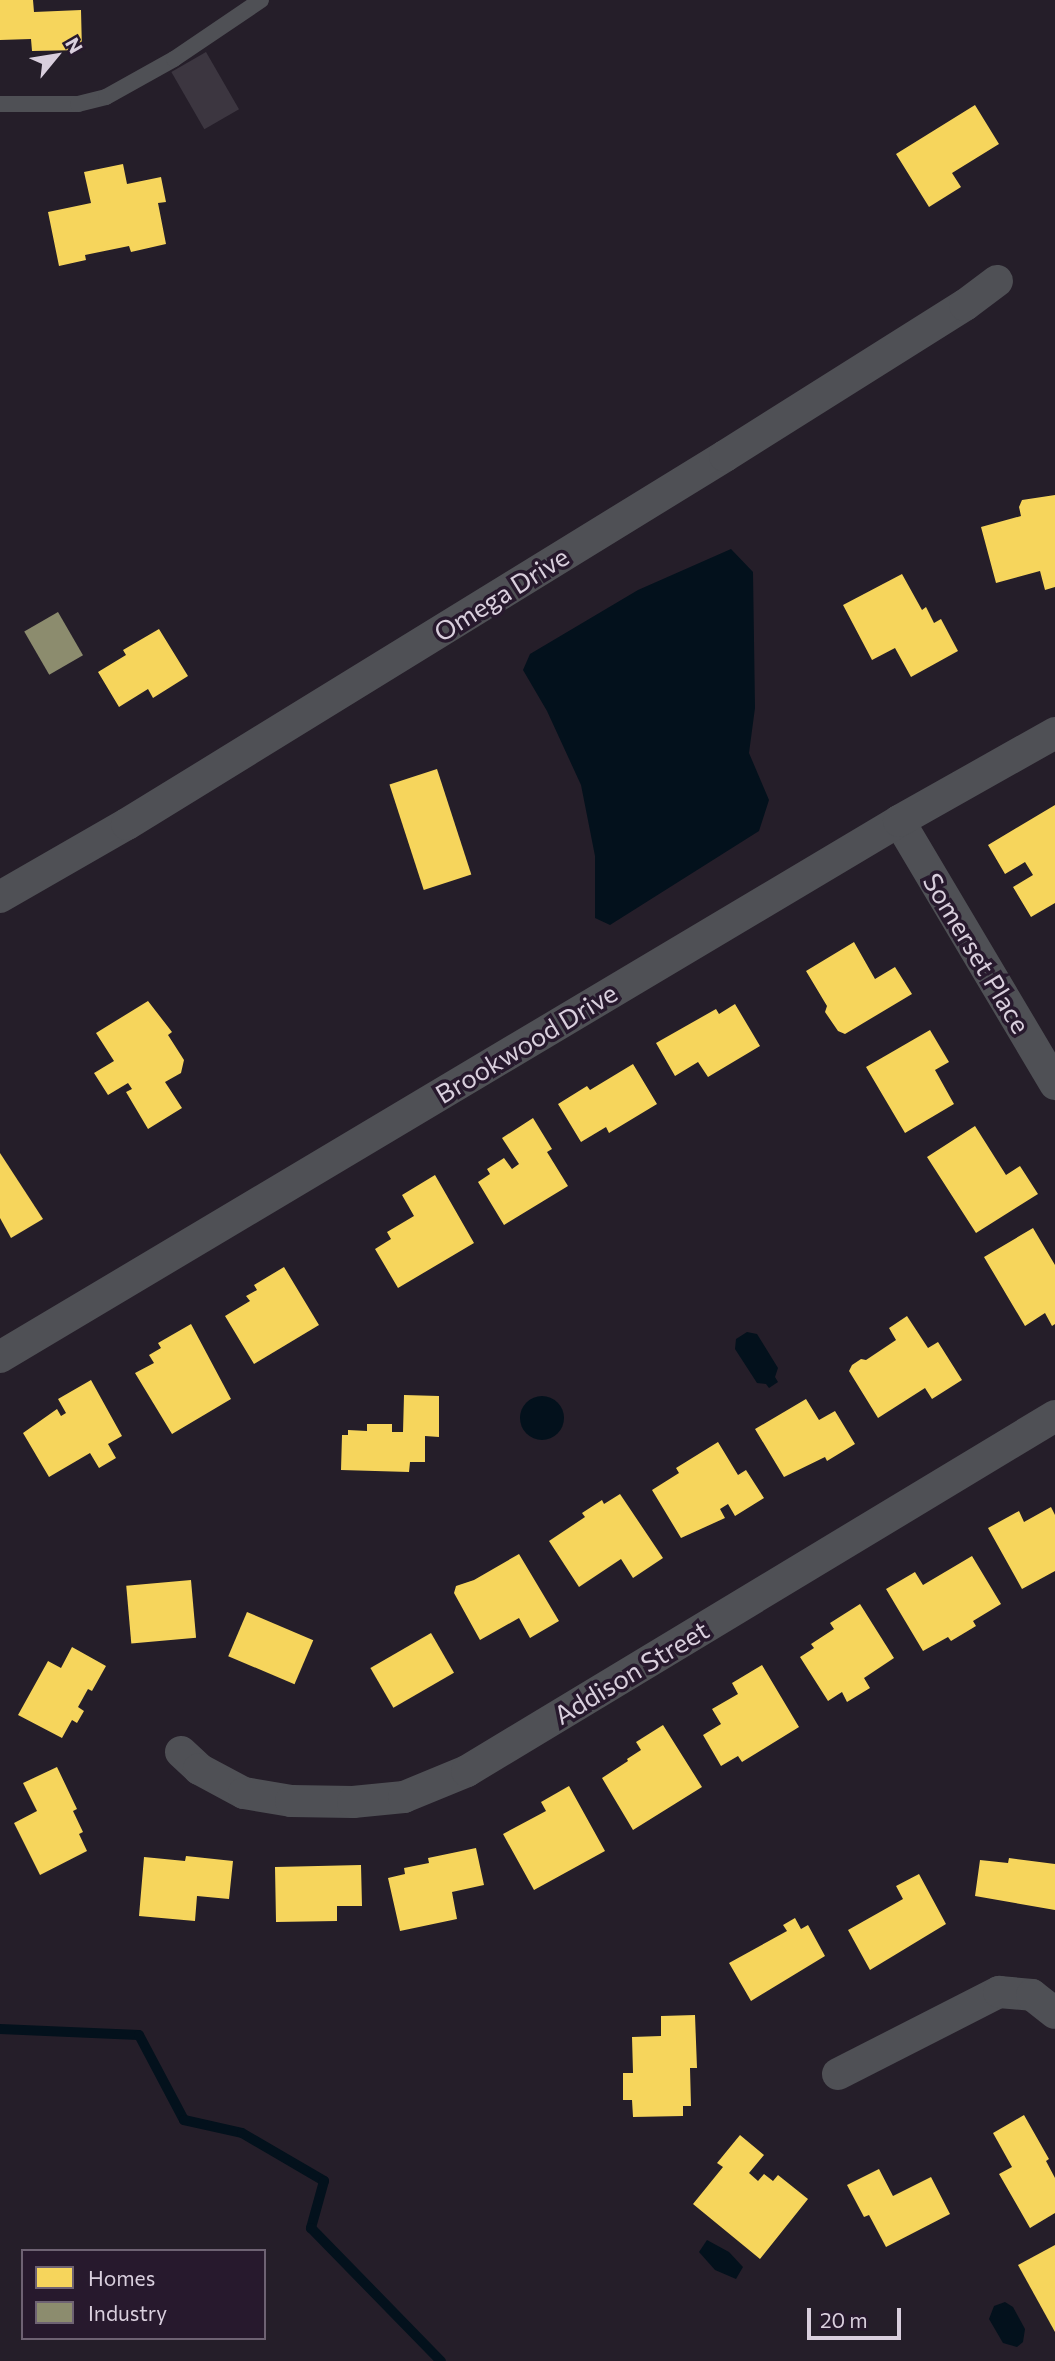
<!DOCTYPE html>
<html>
<head>
<meta charset="utf-8">
<style>
	body { margin:0 }
	#map { position:relative; width:1055px; height:2361px; overflow:hidden; background:#251e29; font-family:Commissioner,sans-serif }
	div>[style] { position:absolute }
	.water>* { inset:0; background:#03111c }
	.round { border-radius:50% }
	.homes>* { inset:0; background:#f6d55c; transform-origin:0 0 }
	.industry>* { inset:0; background:#8c8c6e; transform-origin:0 0 }
	.stream>* { height:10px; margin:-5px; padding:0 5px; transform-origin:5px; border-radius:5px; background:#03111c }
	.building>* { inset:0; background:#3c3640; transform-origin:0 0 }
	.lane>* { height:16px; margin:-8px; padding:0 8px; transform-origin:8px; border-radius:8px; background:#4f5055 }
	.street>* { height:32px; margin:-16px; padding:0 16px; transform-origin:16px; border-radius:16px; background:#4f5055 }
	span { translate:-50% -50%; white-space:nowrap; text-align:center; line-height:1.15; -webkit-text-stroke:7px #27192d; paint-order:stroke }
	.street-label { font-size:26px; color:#d9cfdd }
	.legend { position:absolute; left:21px; top:2249px; width:245px; height:91px; box-sizing:border-box; background:#27192d; border:2px solid #6e6273; margin:0; padding:9px 12px; list-style:none; font-size:21px; color:#d9cfdd }
	.legend li { display:flex; align-items:center; gap:14px; height:35px }
	.legend b { width:35px; border:2px solid #6e6273 }
	.north { position:absolute; left:21px; top:21px; width:70px; height:70px; -webkit-text-stroke:5px #27192d; paint-order:stroke; rotate:60deg; font-size:19px; font-weight:700; line-height:28px; text-align:center; color:#d9cfdd }
	.north::after { content:''; display:block; margin:auto; width:24px; height:32px; background:#d9cfdd; clip-path:polygon(50% 0,100% 100%,50% 72%,0 100%) }
	.scale { position:absolute; left:807px; top:2308px; width:94px; height:32px; box-sizing:border-box; border:4px solid #d9cfdd; border-top:0; padding-left:9px; font-size:21px; line-height:24px; white-space:nowrap; color:#d9cfdd; -webkit-text-stroke:5px #27192d; paint-order:stroke }
</style>
</head>
<body>
<div id="map">
	<div class="water">
		<div style="clip-path:polygon(731px 549px,753px 572px,755px 708px,749px 753px,769px 800px,759px 831px,610px 925px,595px 918px,595px 856px,581px 785px,547px 711px,523px 670px,530px 654px,638px 590px)"></div>
		<div style="clip-path:polygon(747px 1332px,757px 1334px,778px 1368px,775px 1377px,778px 1382px,769px 1388px,766px 1384px,757px 1383px,735px 1349px,736px 1339px)"></div>
		<div class="round" style="left:520px;top:1396px;width:44px;height:44px"></div>
		<div style="clip-path:polygon(707px 2240px,729px 2252px,743px 2267px,736px 2279px,715px 2270px,699px 2252px)"></div>
		<div style="clip-path:polygon(1005px 2302px,1013px 2307px,1025px 2329px,1023px 2342px,1017px 2347px,1003px 2343px,989px 2319px,994px 2306px)"></div>
	</div>
	<div class="homes">
		<div style="clip-path:polygon(0 0,33px 0,34px 12px,81px 10px,82px 50px,32px 51px,31px 39px,0 40px)"></div>
		<div style="clip-path:polygon(975px 105px,999px 144px,952px 173px,961px 187px,929px 207px,896px 154px)"></div>
		<div style="clip-path:polygon(123px 164px,127px 184px,161px 177px,166px 202px,158px 203px,166px 244px,131px 252px,129px 246px,85px 255px,86px 260px,59px 266px,48px 212px,91px 203px,84px 172px)"></div>
		<div style="clip-path:polygon(1055px 495px,1055px 587px,1045px 590px,1040px 571px,996px 583px,981px 527px,1021px 516px,1019px 507px,1022px 500px)"></div>
		<div style="clip-path:polygon(902px 574px,922px 610px,926px 607px,934px 623px,941px 619px,958px 651px,911px 677px,895px 648px,872px 660px,843px 605px)"></div>
		<div style="clip-path:polygon(159px 629px,188px 676px,153px 698px,148px 689px,119px 707px,98px 672px,126px 655px,123px 650px)"></div>
		<div style="left:437px;top:769px;width:111px;height:50px;rotate:72deg"></div>
		<div style="clip-path:polygon(1055px 805px,1055px 903px,1031px 917px,1013px 887px,1033px 875px,1025px 862px,1005px 874px,988px 845px)"></div>
		<div style="clip-path:polygon(854px 942px,875px 979px,895px 967px,912px 994px,845px 1034px,838px 1031px,825px 1012px,827px 1006px,806px 971px)"></div>
		<div style="clip-path:polygon(148px 1001px,172px 1032px,168px 1035px,184px 1060px,181px 1073px,165px 1082px,182px 1108px,148px 1129px,126px 1092px,132px 1089px,128px 1083px,108px 1095px,94px 1073px,114px 1061px,96px 1033px)"></div>
		<div style="clip-path:polygon(735px 1004px,760px 1046px,708px 1077px,698px 1062px,675px 1076px,656px 1043px,716px 1009px,719px 1014px)"></div>
		<div style="clip-path:polygon(930px 1030px,949px 1062px,935px 1070px,954px 1104px,905px 1133px,866px 1067px)"></div>
		<div style="clip-path:polygon(633px 1064px,657px 1104px,609px 1133px,606px 1127px,581px 1142px,558px 1104px,587px 1086px,590px 1090px)"></div>
		<div style="clip-path:polygon(533px 1118px,552px 1149px,547px 1152px,568px 1186px,504px 1225px,478px 1182px,490px 1174px,487px 1169px,504px 1158px,512px 1169px,519px 1164px,502px 1138px)"></div>
		<div style="clip-path:polygon(975px 1126px,1006px 1175px,1020px 1166px,1038px 1194px,976px 1233px,927px 1157px)"></div>
		<div style="clip-path:polygon(0 1153px,43px 1219px,11px 1238px,0 1218px)"></div>
		<div style="clip-path:polygon(435px 1175px,474px 1243px,398px 1288px,375px 1249px,391px 1239px,387px 1232px,414px 1216px,402px 1195px)"></div>
		<div style="clip-path:polygon(1033px 1228px,1055px 1265px,1055px 1324px,1052px 1326px,1045px 1313px,1025px 1326px,984px 1257px)"></div>
		<div style="clip-path:polygon(284px 1267px,319px 1325px,254px 1364px,225px 1316px,250px 1301px,246px 1296px,257px 1290px,254px 1285px)"></div>
		<div style="clip-path:polygon(907px 1316px,928px 1348px,938px 1342px,962px 1380px,932px 1399px,925px 1388px,878px 1418px,849px 1371px,852px 1365px,861px 1359px,866px 1360px,896px 1340px,889px 1328px)"></div>
		<div style="clip-path:polygon(191px 1324px,231px 1399px,172px 1434px,135px 1373px,154px 1363px,149px 1355px,161px 1348px,158px 1343px)"></div>
		<div style="clip-path:polygon(91px 1380px,122px 1436px,108px 1444px,116px 1458px,99px 1468px,90px 1453px,49px 1477px,23px 1433px,57px 1409px,61px 1416px,66px 1413px,58px 1399px)"></div>
		<div style="clip-path:polygon(404px 1395px,439px 1396px,439px 1437px,425px 1436px,425px 1462px,410px 1462px,409px 1472px,341px 1470px,342px 1435px,348px 1435px,348px 1430px,367px 1431px,367px 1424px,392px 1424px,392px 1432px,403px 1432px)"></div>
		<div style="clip-path:polygon(806px 1399px,819px 1420px,835px 1411px,855px 1444px,827px 1461px,825px 1457px,784px 1477px,755px 1429px)"></div>
		<div style="clip-path:polygon(718px 1442px,738px 1475px,746px 1470px,764px 1498px,735px 1516px,728px 1504px,720px 1509px,725px 1518px,681px 1538px,652px 1490px,679px 1473px,676px 1468px)"></div>
		<div style="clip-path:polygon(620px 1494px,663px 1558px,633px 1578px,621px 1559px,579px 1587px,549px 1541px,585px 1517px,582px 1513px,602px 1500px,604px 1504px)"></div>
		<div style="clip-path:polygon(1051px 1507px,1055px 1515px,1055px 1571px,1022px 1589px,988px 1528px,1019px 1511px,1024px 1522px)"></div>
		<div style="clip-path:polygon(519px 1554px,559px 1621px,530px 1638px,519px 1618px,480px 1640px,454px 1593px,456px 1586px,474px 1580px)"></div>
		<div style="clip-path:polygon(972px 1556px,1001px 1604px,973px 1621px,976px 1626px,951px 1641px,948px 1637px,923px 1651px,886px 1589px,915px 1572px,923px 1585px)"></div>
		<div style="left:191px;top:1580px;width:58px;height:65px;rotate:85deg"></div>
		<div style="clip-path:polygon(860px 1604px,894px 1658px,864px 1678px,870px 1688px,847px 1702px,842px 1692px,828px 1701px,800px 1657px,814px 1648px,811px 1644px,834px 1629px,830px 1623px)"></div>
		<div style="left:247px;top:1612px;width:72px;height:48px;rotate:23deg"></div>
		<div style="left:431px;top:1633px;width:46px;height:70px;rotate:60deg"></div>
		<div style="clip-path:polygon(72px 1647px,106px 1666px,92px 1691px,88px 1689px,78px 1707px,84px 1711px,77px 1723px,72px 1720px,62px 1738px,18px 1715px,48px 1661px,61px 1668px)"></div>
		<div style="clip-path:polygon(762px 1665px,799px 1727px,742px 1762px,738px 1756px,721px 1766px,703px 1735px,721px 1724px,712px 1709px,738px 1694px,732px 1683px)"></div>
		<div style="clip-path:polygon(663px 1725px,702px 1787px,633px 1830px,602px 1778px,628px 1761px,627px 1759px,641px 1750px,636px 1742px)"></div>
		<div style="clip-path:polygon(57px 1767px,77px 1809px,73px 1811px,83px 1832px,79px 1834px,87px 1851px,40px 1875px,14px 1823px,37px 1811px,23px 1783px)"></div>
		<div style="clip-path:polygon(569px 1786px,605px 1851px,534px 1890px,503px 1834px,546px 1811px,541px 1802px)"></div>
		<div style="clip-path:polygon(476px 1848px,484px 1885px,452px 1892px,457px 1919px,400px 1931px,388px 1878px,405px 1874px,404px 1868px,429px 1863px,428px 1858px)"></div>
		<div style="clip-path:polygon(186px 1856px,233px 1861px,229px 1899px,197px 1896px,195px 1921px,139px 1916px,144px 1857px,185px 1861px)"></div>
		<div style="clip-path:polygon(1009px 1858px,1055px 1864px,1055px 1910px,975px 1896px,980px 1860px,1008px 1863px)"></div>
		<div style="clip-path:polygon(361px 1865px,362px 1906px,337px 1906px,337px 1921px,276px 1922px,275px 1867px)"></div>
		<div style="clip-path:polygon(919px 1874px,946px 1924px,870px 1970px,848px 1930px,903px 1899px,896px 1886px)"></div>
		<div style="clip-path:polygon(795px 1918px,801px 1929px,808px 1925px,825px 1956px,751px 2001px,729px 1963px,787px 1931px,783px 1925px)"></div>
		<div style="clip-path:polygon(695px 2015px,697px 2068px,690px 2068px,691px 2106px,683px 2106px,683px 2116px,633px 2117px,632px 2100px,623px 2100px,623px 2073px,633px 2073px,632px 2037px,661px 2036px,661px 2016px)"></div>
		<div style="clip-path:polygon(1024px 2115px,1049px 2159px,1046px 2161px,1055px 2178px,1055px 2213px,1030px 2228px,999px 2174px,1012px 2167px,993px 2133px)"></div>
		<div style="clip-path:polygon(740px 2135px,764px 2155px,749px 2173px,758px 2181px,764px 2174px,773px 2181px,778px 2175px,808px 2199px,760px 2259px,693px 2204px,723px 2167px,717px 2163px)"></div>
		<div style="clip-path:polygon(879px 2169px,893px 2196px,931px 2177px,950px 2214px,886px 2247px,869px 2215px,864px 2217px,847px 2185px)"></div>
		<div style="clip-path:polygon(1055px 2245px,1055px 2332px,1018px 2265px)"></div>
	</div>
	<div class="industry">
		<div style="left:58px;top:612px;width:50px;height:39px;rotate:60deg"></div>
	</div>
	<div class="stream">
		<div style="left:0;top:2029px;width:139px;rotate:2.5deg"></div>
		<div style="left:139px;top:2035px;width:96px;rotate:62.1deg"></div>
		<div style="left:184px;top:2120px;width:59px;rotate:12.6deg"></div>
		<div style="left:242px;top:2133px;width:95px;rotate:30.3deg"></div>
		<div style="left:324px;top:2181px;width:49px;rotate:105.5deg"></div>
		<div style="left:311px;top:2228px;width:186px;rotate:45.7deg"></div>
	</div>
	<div class="building">
		<div style="left:206px;top:52px;width:66px;height:40px;rotate:60deg"></div>
	</div>
	<div class="lane">
		<div style="left:0;top:104px;width:78px"></div>
		<div style="left:78px;top:104px;width:29px;rotate:-14deg"></div>
		<div style="left:106px;top:97px;width:78px;rotate:-29.2deg"></div>
		<div style="left:174px;top:59px;width:105px;rotate:-34.1deg"></div>
	</div>
	<div class="street">
		<div style="left:899px;top:821px;width:306px;rotate:59.3deg"></div>
		<div style="left:0;top:897px;width:146px;rotate:-29.9deg"></div>
		<div style="left:127px;top:824px;width:702px;rotate:-31.61deg"></div>
		<div style="left:725px;top:456px;width:284px;rotate:-32.2deg"></div>
		<div style="left:965px;top:305px;width:40px;rotate:-37deg"></div>
		<div style="left:0;top:1357px;width:1047px;rotate:-30.8deg"></div>
		<div style="left:899px;top:821px;width:179px;rotate:-29.4deg"></div>
		<div style="left:181px;top:1752px;width:25px;rotate:43deg"></div>
		<div style="left:199px;top:1769px;width:51px;rotate:28.1deg"></div>
		<div style="left:244px;top:1793px;width:48px;rotate:9.7deg"></div>
		<div style="left:291px;top:1801px;width:62px;rotate:0.9deg"></div>
		<div style="left:353px;top:1802px;width:51px;rotate:-5.6deg"></div>
		<div style="left:404px;top:1797px;width:68px;rotate:-22.4deg"></div>
		<div style="left:467px;top:1771px;width:687px;rotate:-31.12deg"></div>
		<div style="left:838px;top:2074px;width:181px;rotate:-27deg"></div>
		<div style="left:999px;top:1992px;width:33px;rotate:5deg"></div>
		<div style="left:1032px;top:1995px;width:29px;rotate:38deg"></div>
	</div>
	<div class="street-label">
		<span style="left:501px;top:594px;rotate:-32deg">Omega Drive</span>
		<span style="left:977px;top:953px;rotate:59deg">Somerset Place</span>
		<span style="left:526px;top:1043px;rotate:-31deg">Brookwood Drive</span>
		<span style="left:631px;top:1672px;rotate:-31deg">Addison Street</span>
	</div>
	<ul class="legend">
	<li><b style="height:19px;background:#f6d55c"></b>Homes</li>
	<li><b style="height:19px;background:#8c8c6e"></b>Industry</li>
	</ul>
	<div class="north">N</div>
	<div class="scale">20 m</div>
</div>
</body>
</html>
